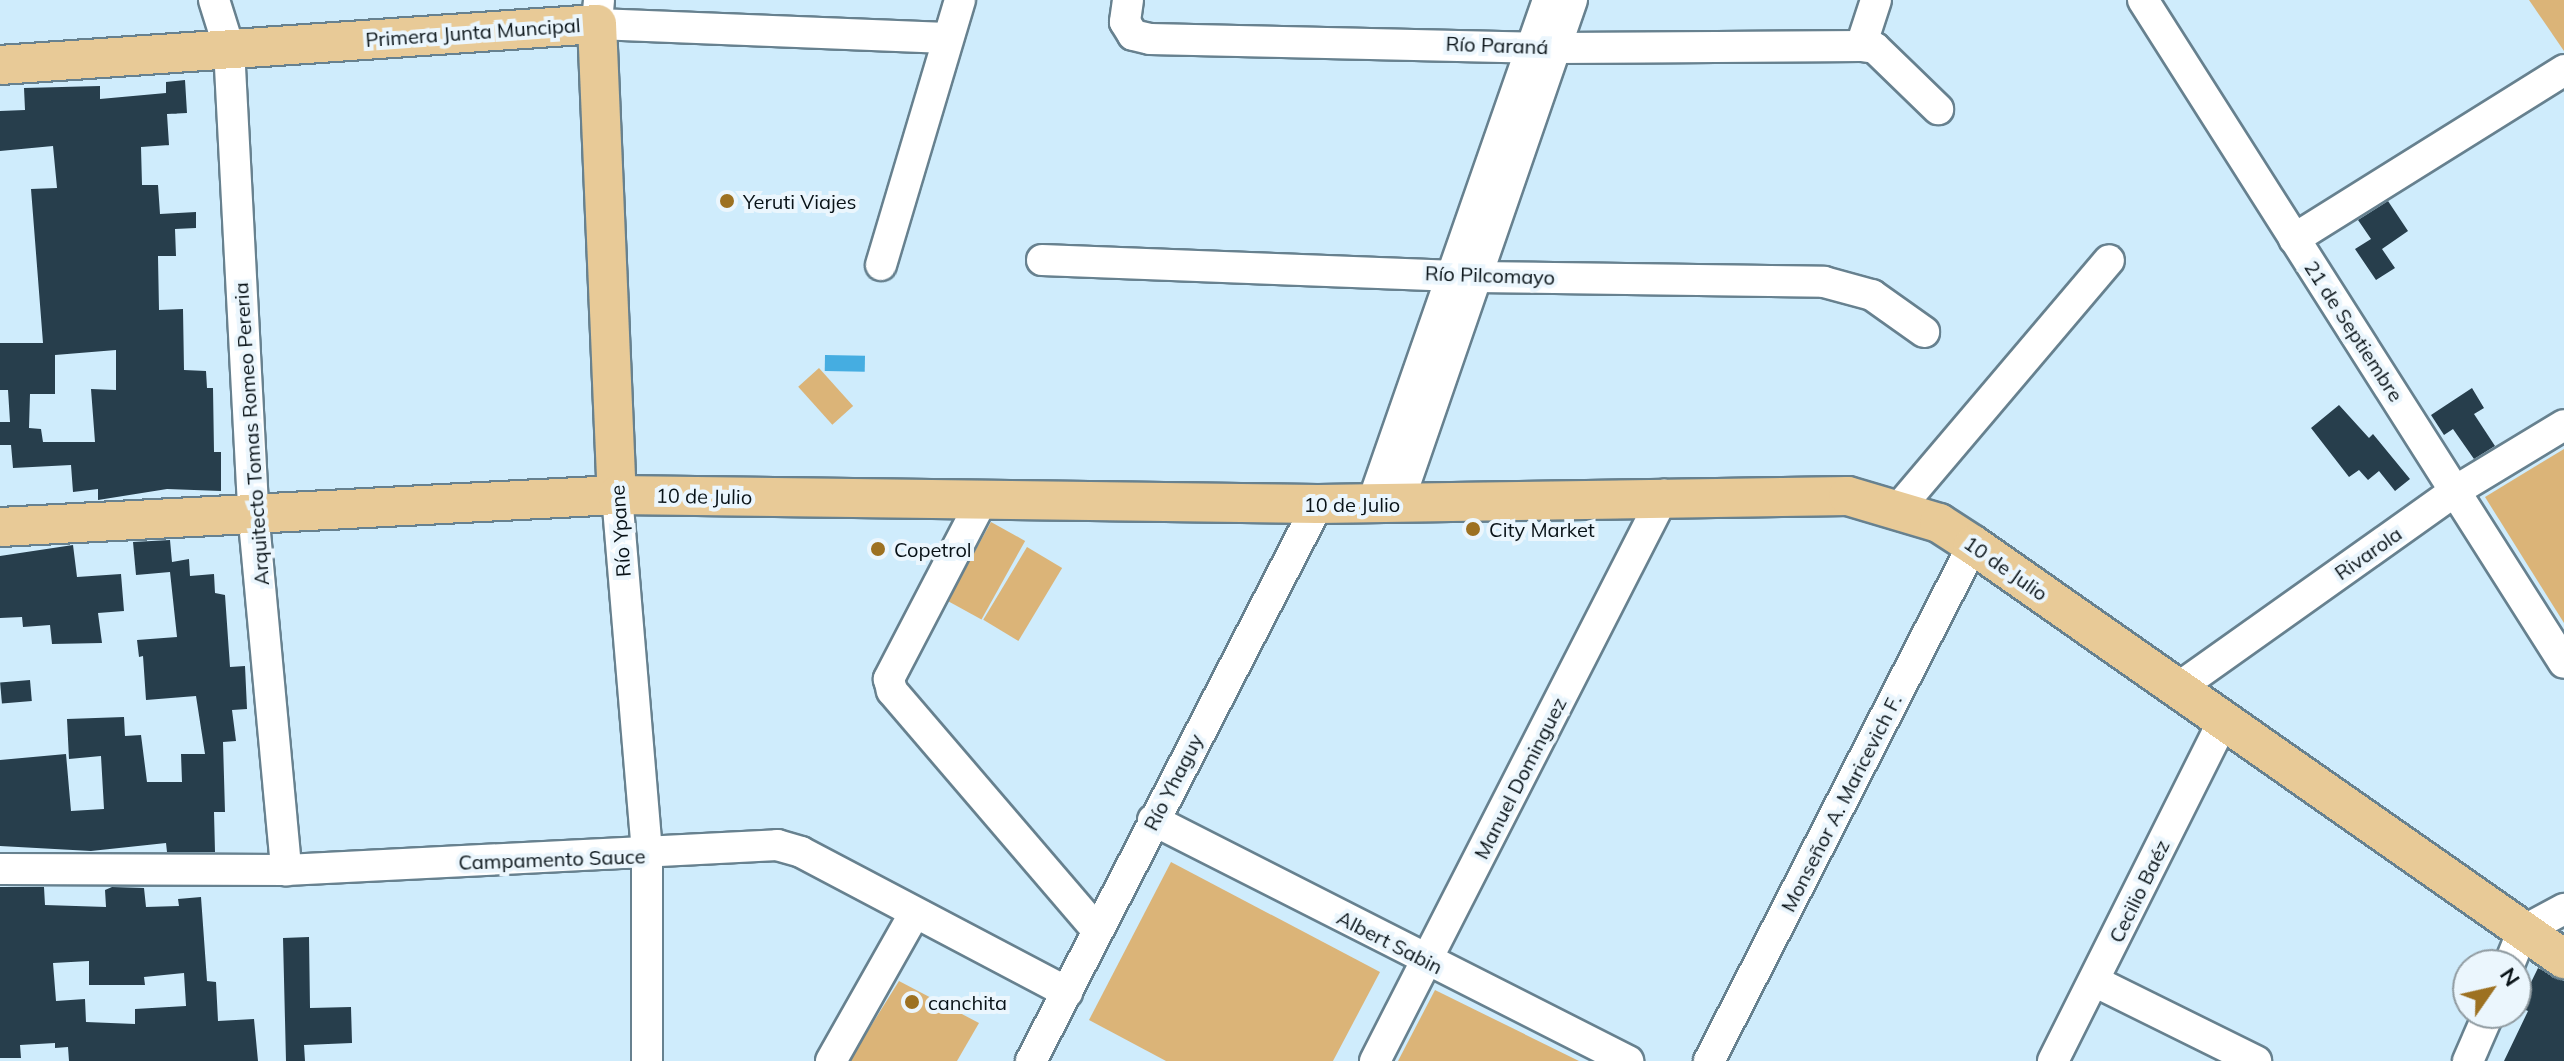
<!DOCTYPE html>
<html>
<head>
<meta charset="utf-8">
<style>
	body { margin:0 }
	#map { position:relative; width:2564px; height:1061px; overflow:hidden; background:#cfecfc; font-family:Mulish,sans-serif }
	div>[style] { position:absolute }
	.green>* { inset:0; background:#dbb478; transform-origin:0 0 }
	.water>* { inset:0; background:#45ade1; transform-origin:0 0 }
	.building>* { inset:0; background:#273e4c; transform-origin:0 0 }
	.roads { filter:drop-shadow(2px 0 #67818f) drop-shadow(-2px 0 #67818f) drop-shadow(0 2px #67818f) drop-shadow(0 -2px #67818f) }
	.minor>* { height:30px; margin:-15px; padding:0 15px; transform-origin:15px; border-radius:15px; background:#fff }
	.major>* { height:38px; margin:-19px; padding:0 19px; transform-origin:19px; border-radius:19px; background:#e8ca97 }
	.dots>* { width:22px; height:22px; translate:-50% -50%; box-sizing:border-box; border:4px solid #ebf6fd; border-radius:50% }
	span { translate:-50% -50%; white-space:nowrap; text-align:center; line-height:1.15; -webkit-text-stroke:8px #ebf6fd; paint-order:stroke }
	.street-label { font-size:20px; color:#081217 }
	.poi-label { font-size:20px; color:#081217 }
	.left { translate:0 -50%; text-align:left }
	.north { position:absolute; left:2452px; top:949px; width:80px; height:80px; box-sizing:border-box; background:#ebf6fd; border:2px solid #909ba1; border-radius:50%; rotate:56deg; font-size:22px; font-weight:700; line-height:32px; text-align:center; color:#081217 }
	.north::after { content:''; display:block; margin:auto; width:28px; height:36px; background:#9d7121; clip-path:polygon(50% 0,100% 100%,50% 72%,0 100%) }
</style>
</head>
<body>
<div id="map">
	<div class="green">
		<div style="clip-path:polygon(2529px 0,2564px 0,2564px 51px)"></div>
		<div style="left:819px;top:368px;width:51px;height:28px;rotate:48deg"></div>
		<div style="clip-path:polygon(2564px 449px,2564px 623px,2485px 497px)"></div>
		<div style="left:991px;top:522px;width:39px;height:90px;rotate:29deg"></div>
		<div style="left:1027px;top:547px;width:41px;height:85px;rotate:31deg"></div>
		<div style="clip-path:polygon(1171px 862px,1380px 972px,1333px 1061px,1166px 1061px,1089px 1020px)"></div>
		<div style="clip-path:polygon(899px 981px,979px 1023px,957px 1061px,849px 1061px)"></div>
		<div style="clip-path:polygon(1435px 990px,1579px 1061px,1398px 1061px)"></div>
	</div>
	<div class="water">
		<div style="left:825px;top:355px;width:40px;height:16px;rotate:1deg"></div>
	</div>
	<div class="building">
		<div style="clip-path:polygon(evenodd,185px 80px,187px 113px,167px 114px,169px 145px,141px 147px,142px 185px,158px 185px,160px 214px,196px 212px,196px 228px,175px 229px,176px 256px,158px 256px,159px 310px,183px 309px,184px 370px,206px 371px,207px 388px,213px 388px,214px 452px,221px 452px,221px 491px,167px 489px,98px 500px,98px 489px,73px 492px,71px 465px,13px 468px,11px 445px,0 445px,0 422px,10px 422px,8px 390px,0 390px,0 343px,43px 343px,31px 189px,57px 188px,53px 146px,0 151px,0 111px,25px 110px,24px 88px,100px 86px,100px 99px,166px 93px,166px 82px,185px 80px,116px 350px,116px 390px,91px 389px,95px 442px,43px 442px,41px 429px,29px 428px,30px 394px,55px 394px,55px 355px,116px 350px)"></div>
		<div style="clip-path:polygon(2388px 201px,2408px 231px,2382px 249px,2395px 268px,2376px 280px,2355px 249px,2371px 239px,2358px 220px)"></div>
		<div style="clip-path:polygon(2472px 388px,2484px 408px,2474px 414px,2495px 446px,2474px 459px,2453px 429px,2444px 435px,2431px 415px)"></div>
		<div style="clip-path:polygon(2339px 405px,2369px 438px,2373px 434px,2410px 479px,2395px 491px,2379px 471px,2368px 480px,2359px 470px,2349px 477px,2311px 428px)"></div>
		<div style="clip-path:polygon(170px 540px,172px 562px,189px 559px,190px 576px,214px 574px,215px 593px,225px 595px,230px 667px,245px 666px,247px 709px,232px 710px,236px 741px,223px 742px,225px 812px,214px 812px,215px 852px,167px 852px,166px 843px,91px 851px,0 846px,0 760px,66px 754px,71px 811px,104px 809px,101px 756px,69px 759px,67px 719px,124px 717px,125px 736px,141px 735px,147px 782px,182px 782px,181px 754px,205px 754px,196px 696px,146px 700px,143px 656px,139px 657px,137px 640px,177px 637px,170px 572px,136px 575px,133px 542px)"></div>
		<div style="clip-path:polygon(73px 545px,77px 577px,121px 574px,124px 611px,98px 613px,102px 643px,52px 644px,50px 625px,23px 627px,22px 617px,0 618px,0 556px)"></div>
		<div style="left:30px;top:680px;width:21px;height:30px;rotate:85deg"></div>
		<div style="clip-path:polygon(evenodd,0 887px,44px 887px,45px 905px,106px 907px,105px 890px,112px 887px,144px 888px,146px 907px,179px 906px,178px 899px,201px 897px,207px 981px,216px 982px,218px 1021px,254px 1019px,258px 1061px,69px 1061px,68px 1047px,55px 1048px,55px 1043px,20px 1045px,21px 1058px,0 1058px,0 887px,89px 961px,89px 985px,145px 985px,144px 977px,184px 973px,186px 1006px,135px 1009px,135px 1024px,86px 1022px,85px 999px,56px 1001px,53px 963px,89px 961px)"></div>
		<div style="clip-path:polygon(309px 937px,310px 1008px,351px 1007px,352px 1043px,304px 1045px,305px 1061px,286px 1061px,283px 938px)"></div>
		<div style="clip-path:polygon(2538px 968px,2564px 981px,2564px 1061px,2504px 1061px,2528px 1011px,2519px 1007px)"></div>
	</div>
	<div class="roads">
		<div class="minor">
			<div style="left:214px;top:0;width:50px;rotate:72.6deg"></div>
			<div style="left:229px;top:48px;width:464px;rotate:87deg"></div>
			<div style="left:253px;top:511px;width:361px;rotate:84.7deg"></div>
			<div style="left:599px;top:0;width:24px;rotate:95deg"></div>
			<div style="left:597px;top:24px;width:350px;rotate:2.3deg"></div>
			<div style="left:1128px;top:0;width:22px;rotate:98deg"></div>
			<div style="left:1125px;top:22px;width:15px;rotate:58deg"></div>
			<div style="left:1133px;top:35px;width:17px;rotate:13deg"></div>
			<div style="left:1150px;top:39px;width:407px;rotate:1.3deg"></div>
			<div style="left:1557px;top:48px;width:304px;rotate:-0.4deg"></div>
			<div style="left:1861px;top:46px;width:14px;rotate:8deg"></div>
			<div style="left:1875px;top:48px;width:88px;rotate:44.1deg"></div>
			<div style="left:2143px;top:0;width:785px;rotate:57.58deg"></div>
			<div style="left:1861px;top:46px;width:48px;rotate:-71.9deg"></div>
			<div style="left:2294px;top:239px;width:319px;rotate:-32deg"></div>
			<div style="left:1042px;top:260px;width:434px;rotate:2.2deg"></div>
			<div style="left:1476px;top:277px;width:348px;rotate:0.8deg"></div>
			<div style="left:1824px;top:282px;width:50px;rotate:15.2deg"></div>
			<div style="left:1872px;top:295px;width:64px;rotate:35.4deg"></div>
			<div style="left:881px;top:265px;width:277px;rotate:-73.4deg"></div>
			<div style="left:617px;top:495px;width:361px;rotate:85.2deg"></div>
			<div style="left:647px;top:855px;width:206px;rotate:90deg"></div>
			<div style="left:982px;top:500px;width:202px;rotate:117.5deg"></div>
			<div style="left:889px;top:679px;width:12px;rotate:76deg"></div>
			<div style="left:892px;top:691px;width:315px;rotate:49.4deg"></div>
			<div style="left:1372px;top:504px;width:534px;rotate:-70.75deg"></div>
			<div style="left:1398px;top:504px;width:533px;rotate:-70.95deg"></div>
			<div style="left:1898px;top:509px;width:326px;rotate:-49.7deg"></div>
			<div style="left:2178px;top:688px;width:340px;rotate:-35.4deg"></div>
			<div style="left:2455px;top:491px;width:127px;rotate:-31.2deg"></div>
			<div style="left:1153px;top:820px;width:533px;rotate:26.9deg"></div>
			<div style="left:0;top:869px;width:286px;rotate:0.2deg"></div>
			<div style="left:286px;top:870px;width:492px;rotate:-2.9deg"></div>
			<div style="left:777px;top:845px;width:25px;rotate:16deg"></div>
			<div style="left:801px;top:852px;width:301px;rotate:27.8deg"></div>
			<div style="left:2509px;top:965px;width:37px;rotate:-68deg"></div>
			<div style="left:2523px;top:931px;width:47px;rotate:-28.2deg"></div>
			<div style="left:2094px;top:981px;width:181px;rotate:26.3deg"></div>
			<div style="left:831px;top:1061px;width:169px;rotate:-60.5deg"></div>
			<div style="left:1031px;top:1061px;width:627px;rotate:-62.74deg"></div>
			<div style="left:1375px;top:1061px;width:636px;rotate:-62.95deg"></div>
			<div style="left:1709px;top:1061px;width:580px;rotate:-62.9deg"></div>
			<div style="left:2053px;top:1061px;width:381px;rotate:-63.4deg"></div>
			<div style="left:2468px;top:1061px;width:52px;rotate:-66.4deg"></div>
		</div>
		<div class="major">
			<div style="left:0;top:65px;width:598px;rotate:-3.93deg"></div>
			<div style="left:597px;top:24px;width:471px;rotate:87.6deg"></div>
			<div style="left:0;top:527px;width:618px;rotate:-2.97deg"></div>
			<div style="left:617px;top:495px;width:701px;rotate:0.74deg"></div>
			<div style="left:1318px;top:504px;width:530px;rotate:-0.86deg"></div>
			<div style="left:1848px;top:496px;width:95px;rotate:16.5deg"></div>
			<div style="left:1939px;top:523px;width:40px;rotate:32.9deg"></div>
			<div style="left:1973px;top:545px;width:722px;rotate:35.01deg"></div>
		</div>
	</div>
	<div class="dots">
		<div style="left:727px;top:201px;background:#9d7121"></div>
		<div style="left:1473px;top:529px;background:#9d7121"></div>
		<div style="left:878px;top:549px;background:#9d7121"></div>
		<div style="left:912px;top:1002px;background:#9d7121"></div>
	</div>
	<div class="street-label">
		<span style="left:473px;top:32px;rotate:-4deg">Primera Junta Muncipal</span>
		<span style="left:1497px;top:45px;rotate:2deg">Río Paraná</span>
		<span style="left:1490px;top:275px;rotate:2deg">Río Pilcomayo</span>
		<span style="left:2354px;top:331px;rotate:57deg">21 de Septiembre</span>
		<span style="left:251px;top:434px;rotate:-94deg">Arquitecto Tomas Romeo Pereria</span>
		<span style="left:704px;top:496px;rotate:1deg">10 de Julio</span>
		<span style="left:1352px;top:504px">10 de Julio</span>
		<span style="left:620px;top:531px;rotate:-94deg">Río Ypane</span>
		<span style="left:2368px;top:553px;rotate:-35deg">Rivarola</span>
		<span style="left:2006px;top:568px;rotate:35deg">10 de Julio</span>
		<span style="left:1520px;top:778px;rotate:-63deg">Manuel Dominguez</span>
		<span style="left:1173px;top:782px;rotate:-63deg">Río Yhaguy</span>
		<span style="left:1841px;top:803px;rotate:-63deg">Monseñor A. Maricevich F.</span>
		<span style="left:552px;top:859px;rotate:-2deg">Campamento Sauce</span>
		<span style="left:2139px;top:891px;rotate:-64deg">Cecilio Baéz</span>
		<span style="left:1390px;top:942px;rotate:27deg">Albert Sabin</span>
	</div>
	<div class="poi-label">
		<span class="left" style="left:743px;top:201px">Yeruti Viajes</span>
		<span class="left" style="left:1489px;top:529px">City Market</span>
		<span class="left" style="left:894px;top:549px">Copetrol</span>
		<span class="left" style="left:928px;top:1002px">canchita</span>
	</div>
	<div class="north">N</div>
</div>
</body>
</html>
